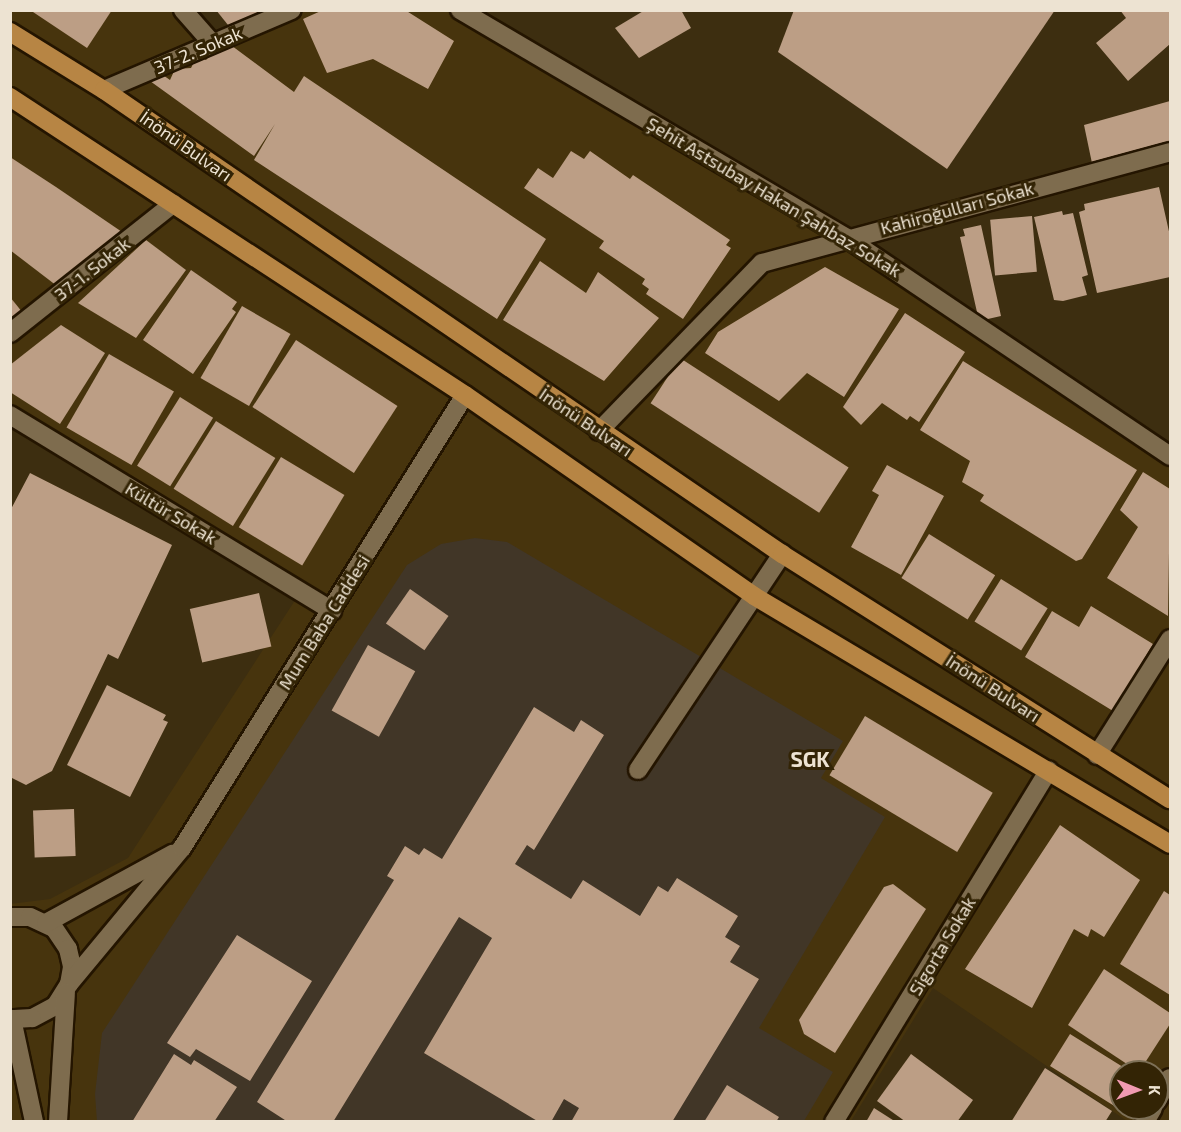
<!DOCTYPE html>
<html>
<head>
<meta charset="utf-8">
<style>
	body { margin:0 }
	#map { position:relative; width:1181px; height:1132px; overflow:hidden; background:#3d2e10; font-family:"Exo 2",sans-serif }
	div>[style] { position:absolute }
	.built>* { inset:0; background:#47340d }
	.medical>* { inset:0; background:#413627 }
	.building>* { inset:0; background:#bc9e85; transform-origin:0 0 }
	.roads { filter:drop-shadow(2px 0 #241500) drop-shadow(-2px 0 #241500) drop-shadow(0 2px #241500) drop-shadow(0 -2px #241500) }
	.minor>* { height:18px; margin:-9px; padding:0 9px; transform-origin:9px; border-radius:9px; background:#7e6c4e }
	.major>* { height:18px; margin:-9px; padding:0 9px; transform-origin:9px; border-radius:9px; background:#b78544 }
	span { translate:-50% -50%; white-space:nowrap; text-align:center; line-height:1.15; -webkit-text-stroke:6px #332405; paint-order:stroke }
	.street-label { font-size:18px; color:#ede3d2 }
	.quarter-label { font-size:21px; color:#ede3d2; font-weight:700 }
	.frame { position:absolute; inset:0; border:12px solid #ede3d2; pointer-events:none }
	.north { position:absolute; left:1109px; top:1060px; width:60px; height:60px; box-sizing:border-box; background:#332405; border:2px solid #7d7057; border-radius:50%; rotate:91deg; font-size:16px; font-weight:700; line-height:24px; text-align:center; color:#ede3d2 }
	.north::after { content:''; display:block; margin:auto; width:21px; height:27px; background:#f19ab2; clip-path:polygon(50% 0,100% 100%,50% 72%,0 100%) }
</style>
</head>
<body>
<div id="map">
	<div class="built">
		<div style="clip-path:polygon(evenodd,11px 11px,174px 11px,208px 43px,291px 11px,451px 11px,1170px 449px,1170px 1121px,1127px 1121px,933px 988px,851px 1121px,11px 1121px,10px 904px,50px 899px,128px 858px,303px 588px,11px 408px,11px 11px,1121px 1072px,1157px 1072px,1157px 1108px,1121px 1108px,1121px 1072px)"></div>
	</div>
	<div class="medical">
		<div style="clip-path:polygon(475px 538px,507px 542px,843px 741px,821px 778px,885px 817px,759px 1028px,833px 1072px,804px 1121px,97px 1122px,95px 1094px,102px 1033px,407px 565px,441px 544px)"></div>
	</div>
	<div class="building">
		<div style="clip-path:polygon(30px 10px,112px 10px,87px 48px)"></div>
		<div style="clip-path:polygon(216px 10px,266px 10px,232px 30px)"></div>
		<div style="clip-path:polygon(323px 10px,405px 10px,454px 41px,428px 89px,373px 59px,327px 73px,303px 19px)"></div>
		<div style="clip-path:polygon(645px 10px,681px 10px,691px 28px,639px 58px,615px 28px)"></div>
		<div style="clip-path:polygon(794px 10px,1055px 10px,947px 169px,778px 52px)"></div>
		<div style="clip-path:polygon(1120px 10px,1170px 10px,1170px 44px,1128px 81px,1096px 43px,1126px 18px)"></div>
		<div style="clip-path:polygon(224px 40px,294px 92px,304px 76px,546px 239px,497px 319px,254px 160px,275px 124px,254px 156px,150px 81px,160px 73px,170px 80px,175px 69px,191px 68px,197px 56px,206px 60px)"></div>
		<div style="clip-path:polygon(1170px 101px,1170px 146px,1093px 168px,1084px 125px)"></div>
		<div style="clip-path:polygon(571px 151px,584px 159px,590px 151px,630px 179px,633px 175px,730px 240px,726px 245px,731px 248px,683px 319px,646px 294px,649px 289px,642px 284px,645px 279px,599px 248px,604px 241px,524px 188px,538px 168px,553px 178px)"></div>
		<div style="clip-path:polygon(10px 157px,56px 187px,125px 234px,57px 286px,10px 250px)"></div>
		<div style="clip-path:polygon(1159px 187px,1170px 236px,1170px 277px,1097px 293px,1079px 212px,1085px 210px,1084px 204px)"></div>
		<div style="clip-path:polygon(1062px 211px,1063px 215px,1073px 213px,1088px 275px,1082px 277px,1087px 295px,1063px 301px,1054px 300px,1034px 217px)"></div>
		<div style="left:1032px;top:216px;width:56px;height:42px;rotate:85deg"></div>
		<div style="clip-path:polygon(981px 225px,1001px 316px,979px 321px,960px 237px,965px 236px,963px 229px)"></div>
		<div style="clip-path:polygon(146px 240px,186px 270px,136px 338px,78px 303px)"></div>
		<div style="clip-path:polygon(540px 261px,586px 293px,598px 272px,659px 318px,604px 381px,503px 320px)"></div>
		<div style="clip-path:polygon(825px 267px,899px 309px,844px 397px,807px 373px,779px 401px,705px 353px,718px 332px)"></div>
		<div style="clip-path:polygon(191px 270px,237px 302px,232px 309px,236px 312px,193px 374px,143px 340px)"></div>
		<div style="clip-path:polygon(10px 297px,27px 318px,10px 331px)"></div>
		<div style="left:242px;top:306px;width:56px;height:83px;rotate:30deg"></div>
		<div style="clip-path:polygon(905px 313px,965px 352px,919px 422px,910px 416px,907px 420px,882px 403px,861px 425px,843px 407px)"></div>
		<div style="clip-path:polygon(61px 325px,105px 353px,60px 424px,10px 392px,10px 365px)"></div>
		<div style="left:296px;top:340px;width:121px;height:80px;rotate:33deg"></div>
		<div style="left:109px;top:354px;width:75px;height:85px;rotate:30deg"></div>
		<div style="left:680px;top:358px;width:201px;height:54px;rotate:33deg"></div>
		<div style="clip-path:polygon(963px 361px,1137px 470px,1082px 559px,1076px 561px,980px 501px,984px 495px,962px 482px,970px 461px,920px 430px)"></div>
		<div style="left:180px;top:397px;width:39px;height:81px;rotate:32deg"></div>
		<div style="left:216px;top:421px;width:70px;height:80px;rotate:32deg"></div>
		<div style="left:281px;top:457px;width:74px;height:82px;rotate:31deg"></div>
		<div style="clip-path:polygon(887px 465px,944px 496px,901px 575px,851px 547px,879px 495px,872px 491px)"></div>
		<div style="clip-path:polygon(1143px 472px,1170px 489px,1168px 616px,1107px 578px,1138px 527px,1120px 510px)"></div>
		<div style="clip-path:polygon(30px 473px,172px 545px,118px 659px,108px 654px,52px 771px,26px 785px,10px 777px,10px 511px)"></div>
		<div style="left:929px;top:534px;width:78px;height:52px;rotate:32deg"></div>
		<div style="left:1001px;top:579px;width:55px;height:50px;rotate:32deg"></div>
		<div style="left:410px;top:589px;width:47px;height:42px;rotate:35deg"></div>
		<div style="left:259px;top:593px;width:55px;height:71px;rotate:77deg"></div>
		<div style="clip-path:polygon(1091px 606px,1153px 644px,1113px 711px,1025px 657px,1052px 611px,1079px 627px)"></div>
		<div style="left:368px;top:645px;width:54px;height:75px;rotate:29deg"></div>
		<div style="clip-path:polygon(107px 685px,166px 715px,163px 720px,168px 722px,130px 797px,67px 765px)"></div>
		<div style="clip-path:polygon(534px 707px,574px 732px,581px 720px,604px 735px,534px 850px,527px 845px,515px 864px,571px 899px,583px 880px,640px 916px,658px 886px,668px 892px,677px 878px,738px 916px,725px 937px,740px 946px,730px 962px,759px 979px,672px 1122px,571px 1122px,579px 1108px,564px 1099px,551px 1122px,539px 1122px,424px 1053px,492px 938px,459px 917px,333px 1122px,288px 1122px,257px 1102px,394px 880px,387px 876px,405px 846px,419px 855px,424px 848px,442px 859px)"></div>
		<div style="left:865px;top:716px;width:149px;height:69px;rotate:31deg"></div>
		<div style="left:74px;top:809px;width:47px;height:41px;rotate:88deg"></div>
		<div style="clip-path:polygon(1060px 825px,1140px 880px,1104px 937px,1091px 929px,1088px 937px,1074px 929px,1032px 1008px,965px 969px)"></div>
		<div style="clip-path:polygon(893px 884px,926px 909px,835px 1053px,804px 1034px,799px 1020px,884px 887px)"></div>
		<div style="clip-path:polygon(1164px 891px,1170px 895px,1170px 995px,1120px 964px)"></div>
		<div style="clip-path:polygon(237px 935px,312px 981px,250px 1081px,196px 1049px,190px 1057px,167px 1043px)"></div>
		<div style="clip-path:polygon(1104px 969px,1170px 1013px,1170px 1024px,1139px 1072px,1068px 1025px)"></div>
		<div style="clip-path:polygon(1070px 1034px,1131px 1072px,1121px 1072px,1121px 1099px,1116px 1107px,1050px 1066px)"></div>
		<div style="clip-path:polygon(174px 1054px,191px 1065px,194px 1060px,237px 1087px,214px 1122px,132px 1122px)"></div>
		<div style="clip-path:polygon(911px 1054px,973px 1100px,957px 1122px,906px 1122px,877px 1101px)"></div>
		<div style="clip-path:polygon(1045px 1068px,1112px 1111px,1105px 1122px,1011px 1122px)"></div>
		<div style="clip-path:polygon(727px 1085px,779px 1117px,776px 1122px,704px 1122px)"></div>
		<div style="clip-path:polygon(874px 1108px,896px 1122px,866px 1122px)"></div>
	</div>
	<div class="roads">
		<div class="minor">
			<div style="left:183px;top:10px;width:44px;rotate:48.7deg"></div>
			<div style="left:460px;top:10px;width:449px;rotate:30.5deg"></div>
			<div style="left:847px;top:238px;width:390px;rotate:34deg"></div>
			<div style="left:104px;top:90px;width:204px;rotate:-23.1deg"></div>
			<div style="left:10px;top:333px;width:208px;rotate:-38.4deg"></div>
			<div style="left:10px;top:415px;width:377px;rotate:31.3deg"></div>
			<div style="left:599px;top:431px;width:234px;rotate:-45.9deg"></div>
			<div style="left:762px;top:263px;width:423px;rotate:-15.2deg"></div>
			<div style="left:1097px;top:755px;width:137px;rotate:-57.8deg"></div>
			<div style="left:638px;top:770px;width:260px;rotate:-56.3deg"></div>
			<div style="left:10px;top:917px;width:20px"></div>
			<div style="left:30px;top:917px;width:26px;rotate:25deg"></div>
			<div style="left:54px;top:928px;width:25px;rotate:56deg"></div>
			<div style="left:68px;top:949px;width:18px;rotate:77deg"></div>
			<div style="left:72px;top:967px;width:17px;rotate:100deg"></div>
			<div style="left:69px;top:984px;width:26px;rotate:122deg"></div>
			<div style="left:55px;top:1006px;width:26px;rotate:152deg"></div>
			<div style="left:32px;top:1018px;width:22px;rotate:177deg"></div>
			<div style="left:46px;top:923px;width:144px;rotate:-28.7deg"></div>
			<div style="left:69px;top:984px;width:177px;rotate:-50.3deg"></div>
			<div style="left:182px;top:848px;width:534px;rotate:-58.01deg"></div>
			<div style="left:12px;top:1019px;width:105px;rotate:77.9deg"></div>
			<div style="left:1157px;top:1101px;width:26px;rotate:-61deg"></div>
			<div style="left:58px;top:1122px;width:130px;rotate:-86.5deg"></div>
			<div style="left:834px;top:1122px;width:412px;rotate:-58.6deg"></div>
			<div style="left:1145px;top:1122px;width:16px;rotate:-60deg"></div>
		</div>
		<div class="major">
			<div style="left:10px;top:32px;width:110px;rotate:31.7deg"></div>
			<div style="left:104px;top:90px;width:822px;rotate:34.39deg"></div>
			<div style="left:782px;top:554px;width:459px;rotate:32.3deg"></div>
			<div style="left:10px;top:97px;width:544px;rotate:33.22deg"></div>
			<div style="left:465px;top:395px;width:352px;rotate:34.8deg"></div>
			<div style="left:754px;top:596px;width:484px;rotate:30.8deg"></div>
		</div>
	</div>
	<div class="street-label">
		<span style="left:198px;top:50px;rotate:-23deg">37-2. Sokak</span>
		<span style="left:186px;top:146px;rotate:35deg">İnönü Bulvarı</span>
		<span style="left:774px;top:197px;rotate:31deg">Şehit Astsubay Hakan Şahbaz Sokak</span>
		<span style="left:957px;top:208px;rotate:-15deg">Kahiroğulları Sokak</span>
		<span style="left:92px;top:269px;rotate:-38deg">37-1. Sokak</span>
		<span style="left:586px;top:422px;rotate:34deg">İnönü Bulvarı</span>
		<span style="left:171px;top:513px;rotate:31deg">Kültür Sokak</span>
		<span style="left:324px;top:622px;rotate:-58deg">Mum Baba Caddesi</span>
		<span style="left:993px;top:688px;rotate:33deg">İnönü Bulvarı</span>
		<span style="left:942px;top:946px;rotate:-59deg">Sigorta Sokak</span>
	</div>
	<div class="quarter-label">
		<span style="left:810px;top:759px">SGK</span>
	</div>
	<div class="frame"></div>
	<div class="north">K</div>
</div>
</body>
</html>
